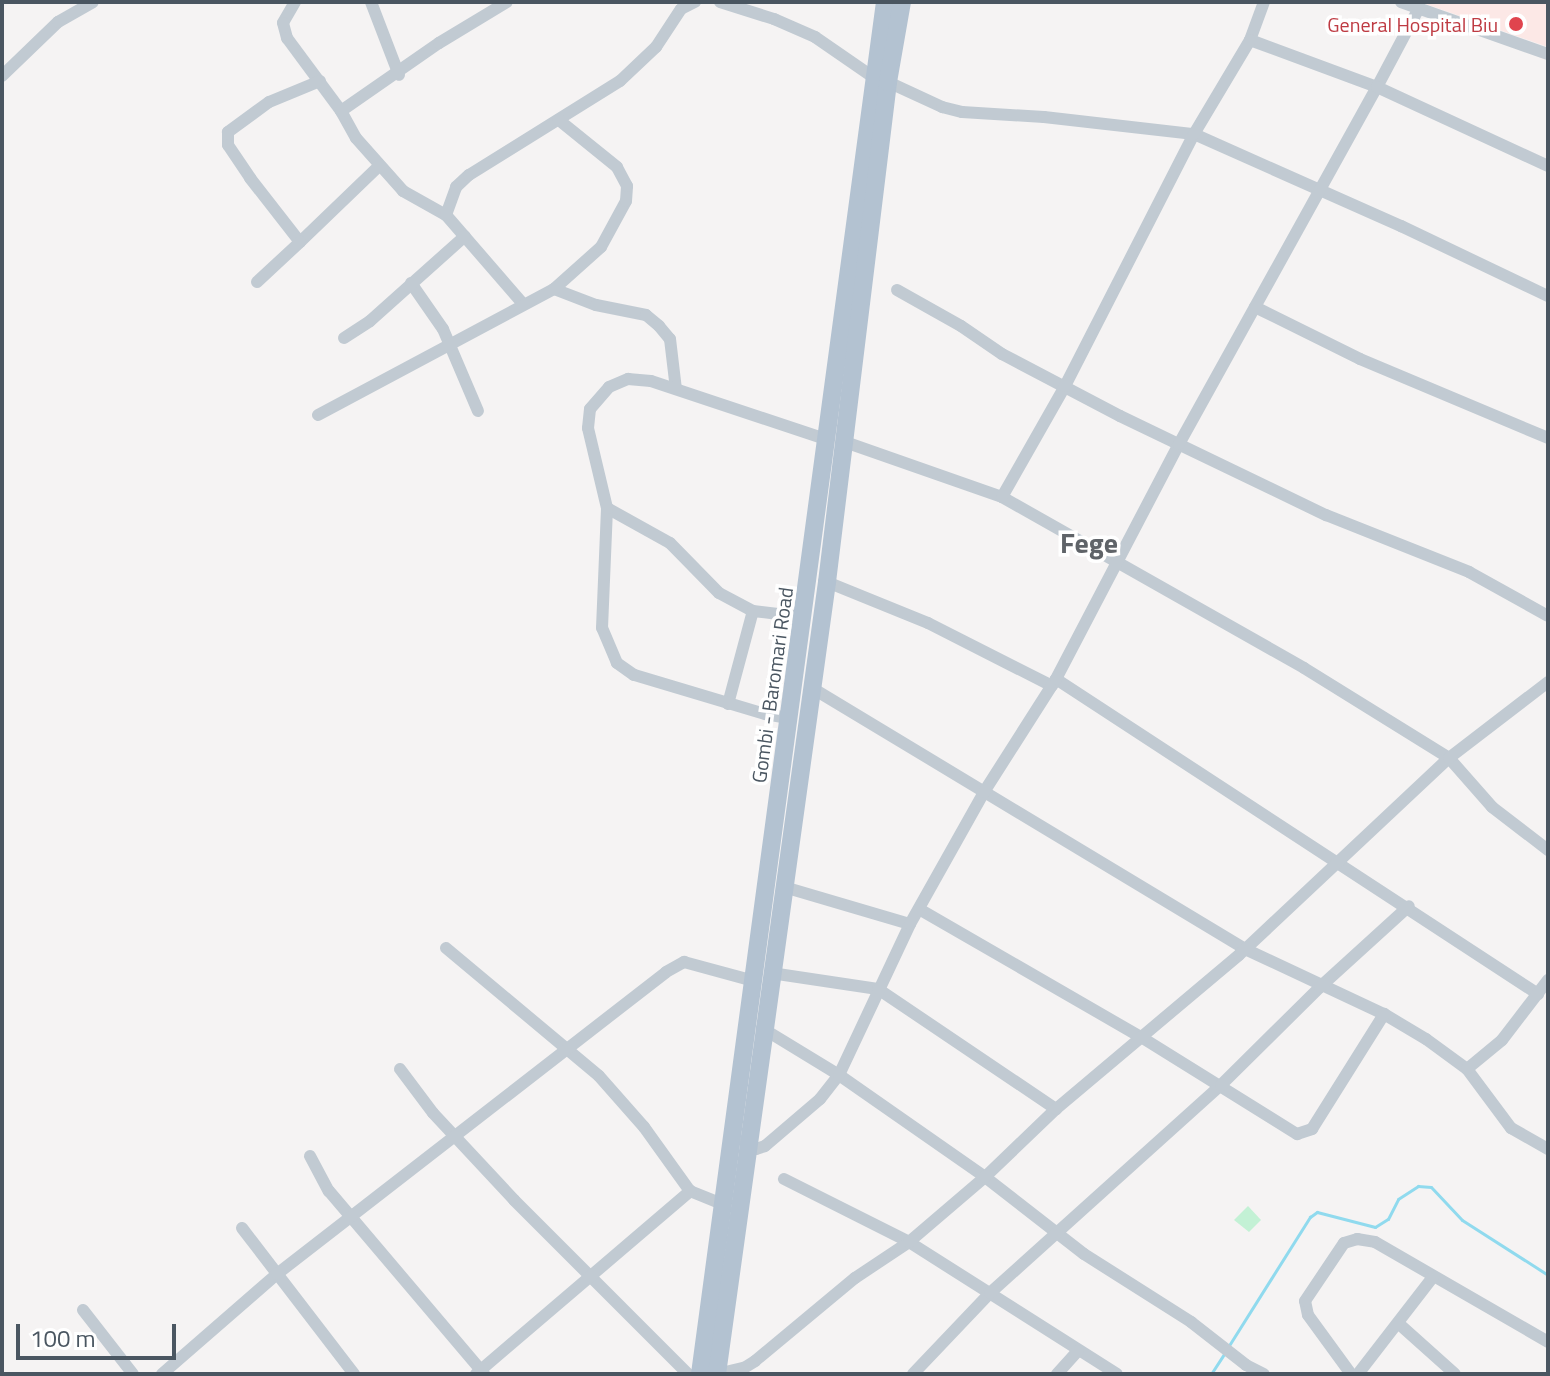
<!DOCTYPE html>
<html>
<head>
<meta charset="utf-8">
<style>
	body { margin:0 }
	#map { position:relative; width:1550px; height:1376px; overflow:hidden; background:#f5f3f3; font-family:"Titillium Web",sans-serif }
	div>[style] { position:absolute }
	.medical>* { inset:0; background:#fce8e6 }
	.green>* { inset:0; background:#c3f1d5 }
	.stream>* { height:3px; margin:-1.5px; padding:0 1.5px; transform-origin:1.5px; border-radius:1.5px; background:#90daee }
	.street>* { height:12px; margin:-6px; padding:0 6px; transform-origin:6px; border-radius:6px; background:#c1cad2 }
	.primary>* { height:18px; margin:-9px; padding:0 9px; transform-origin:9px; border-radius:9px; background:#b3c2d1 }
	.dots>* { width:22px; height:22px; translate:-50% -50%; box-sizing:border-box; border:4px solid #fff; border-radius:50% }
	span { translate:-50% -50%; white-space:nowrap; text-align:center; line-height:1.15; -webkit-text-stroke:7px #fff; paint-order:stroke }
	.health-label { font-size:20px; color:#be3a42 }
	.right { translate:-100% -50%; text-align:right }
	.street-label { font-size:20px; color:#4a5661 }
	.district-label { font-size:28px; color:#5f6368; font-weight:700 }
	.frame { position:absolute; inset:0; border:4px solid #4a5661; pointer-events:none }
	.scale { position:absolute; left:16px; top:1324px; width:160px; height:36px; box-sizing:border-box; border:4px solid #4a5661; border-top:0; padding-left:10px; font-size:24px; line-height:28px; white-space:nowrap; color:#4a5661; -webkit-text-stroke:6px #fff; paint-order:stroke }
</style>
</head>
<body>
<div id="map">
	<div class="medical">
		<div style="clip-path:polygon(1420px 2px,1548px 2px,1548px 47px)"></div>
	</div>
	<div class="green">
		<div style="clip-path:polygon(1248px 1206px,1261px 1220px,1249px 1232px,1234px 1220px)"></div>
	</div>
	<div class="stream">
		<div style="left:1228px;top:1347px;width:154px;rotate:-57.8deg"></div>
		<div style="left:1310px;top:1217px;width:9px;rotate:-36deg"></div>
		<div style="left:1317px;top:1212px;width:60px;rotate:14.5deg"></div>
		<div style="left:1375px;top:1227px;width:15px;rotate:-32deg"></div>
		<div style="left:1388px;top:1219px;width:22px;rotate:-63deg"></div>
		<div style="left:1398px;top:1199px;width:24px;rotate:-33deg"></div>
		<div style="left:1418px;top:1186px;width:13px;rotate:4deg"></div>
		<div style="left:1431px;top:1187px;width:45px;rotate:46.8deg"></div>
		<div style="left:1462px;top:1220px;width:102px;rotate:32.6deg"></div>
		<div style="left:1211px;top:1374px;width:24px;rotate:-57deg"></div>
	</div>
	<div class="street">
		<div style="left:295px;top:2px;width:24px;rotate:120deg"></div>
		<div style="left:283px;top:23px;width:16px;rotate:75deg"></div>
		<div style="left:287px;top:38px;width:91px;rotate:53.5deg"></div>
		<div style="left:341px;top:111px;width:31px;rotate:61deg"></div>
		<div style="left:356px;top:138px;width:71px;rotate:48.4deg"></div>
		<div style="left:403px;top:191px;width:49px;rotate:29.2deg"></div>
		<div style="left:446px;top:215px;width:118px;rotate:49.1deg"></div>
		<div style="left:371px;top:2px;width:78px;rotate:69deg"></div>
		<div style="left:720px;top:2px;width:57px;rotate:17.5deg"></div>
		<div style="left:774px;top:19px;width:45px;rotate:23.7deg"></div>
		<div style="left:815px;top:37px;width:70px;rotate:34.6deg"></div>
		<div style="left:1264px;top:2px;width:40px;rotate:110.2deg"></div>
		<div style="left:1250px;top:40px;width:135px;rotate:20.3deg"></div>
		<div style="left:1377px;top:87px;width:89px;rotate:-62deg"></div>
		<div style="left:1401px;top:2px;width:156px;rotate:19.5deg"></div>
		<div style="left:2px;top:76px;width:78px;rotate:-44deg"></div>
		<div style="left:58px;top:22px;width:40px;rotate:-29.7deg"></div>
		<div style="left:320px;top:81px;width:55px;rotate:157.6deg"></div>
		<div style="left:269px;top:102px;width:51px;rotate:143.8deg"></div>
		<div style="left:228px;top:132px;width:13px;rotate:90deg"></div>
		<div style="left:228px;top:145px;width:40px;rotate:56deg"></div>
		<div style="left:250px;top:178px;width:81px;rotate:52deg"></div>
		<div style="left:300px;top:242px;width:110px;rotate:-43.9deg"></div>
		<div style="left:888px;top:82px;width:60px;rotate:24.8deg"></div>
		<div style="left:942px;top:107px;width:21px;rotate:14deg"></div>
		<div style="left:962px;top:112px;width:82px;rotate:3.5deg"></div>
		<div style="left:1044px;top:117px;width:151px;rotate:6.5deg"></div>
		<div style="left:1194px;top:134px;width:227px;rotate:24deg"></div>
		<div style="left:1401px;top:226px;width:163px;rotate:25.5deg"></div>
		<div style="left:341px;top:111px;width:119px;rotate:-34.8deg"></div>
		<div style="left:439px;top:43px;width:79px;rotate:-31.1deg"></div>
		<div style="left:446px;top:215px;width:30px;rotate:-70deg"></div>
		<div style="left:456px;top:187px;width:18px;rotate:-43deg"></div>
		<div style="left:469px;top:175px;width:178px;rotate:-31.9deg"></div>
		<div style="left:620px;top:81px;width:50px;rotate:-43.4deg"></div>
		<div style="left:656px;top:47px;width:45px;rotate:-56.7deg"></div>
		<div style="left:681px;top:9px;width:16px;rotate:-27deg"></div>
		<div style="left:257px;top:282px;width:59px;rotate:-42.9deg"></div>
		<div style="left:411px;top:283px;width:56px;rotate:55.2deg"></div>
		<div style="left:443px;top:329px;width:89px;rotate:66.9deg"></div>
		<div style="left:554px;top:289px;width:45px;rotate:20.9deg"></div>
		<div style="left:596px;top:305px;width:51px;rotate:11.3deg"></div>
		<div style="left:646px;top:315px;width:17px;rotate:40deg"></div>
		<div style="left:659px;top:326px;width:17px;rotate:50deg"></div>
		<div style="left:670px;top:339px;width:50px;rotate:83.2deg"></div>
		<div style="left:897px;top:290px;width:73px;rotate:29.4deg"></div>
		<div style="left:961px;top:326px;width:50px;rotate:34.3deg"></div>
		<div style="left:1002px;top:354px;width:133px;rotate:27.7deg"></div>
		<div style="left:1120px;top:416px;width:229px;rotate:25.7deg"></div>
		<div style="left:1326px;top:515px;width:154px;rotate:21.7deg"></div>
		<div style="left:1469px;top:572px;width:90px;rotate:29.1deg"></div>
		<div style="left:1255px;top:307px;width:117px;rotate:26.3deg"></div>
		<div style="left:1360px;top:359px;width:204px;rotate:22.8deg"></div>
		<div style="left:344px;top:338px;width:31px;rotate:-33deg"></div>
		<div style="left:370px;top:321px;width:127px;rotate:-41.8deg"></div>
		<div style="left:318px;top:415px;width:268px;rotate:-28.1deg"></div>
		<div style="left:554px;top:289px;width:63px;rotate:-41.8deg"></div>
		<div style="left:601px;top:247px;width:52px;rotate:-61.5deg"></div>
		<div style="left:626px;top:201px;width:15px;rotate:-86deg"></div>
		<div style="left:627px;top:186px;width:21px;rotate:-118deg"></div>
		<div style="left:617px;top:167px;width:75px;rotate:-141deg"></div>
		<div style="left:845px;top:442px;width:166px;rotate:19.3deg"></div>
		<div style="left:1002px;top:497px;width:347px;rotate:29.5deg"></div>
		<div style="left:1304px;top:668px;width:171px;rotate:31.8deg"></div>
		<div style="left:1449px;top:758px;width:65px;rotate:48.7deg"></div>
		<div style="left:1492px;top:807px;width:71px;rotate:37.5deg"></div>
		<div style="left:1002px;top:497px;width:128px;rotate:-60.4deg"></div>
		<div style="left:1065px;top:386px;width:283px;rotate:-62.9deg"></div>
		<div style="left:1194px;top:134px;width:109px;rotate:-59.2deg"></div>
		<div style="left:607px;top:508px;width:72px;rotate:29.1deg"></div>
		<div style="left:670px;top:543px;width:70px;rotate:45.6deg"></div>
		<div style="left:719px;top:593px;width:38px;rotate:28deg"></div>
		<div style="left:753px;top:611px;width:50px;rotate:6.8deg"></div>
		<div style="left:827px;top:582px;width:109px;rotate:22.1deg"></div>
		<div style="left:928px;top:623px;width:139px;rotate:26.9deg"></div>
		<div style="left:1056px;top:679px;width:576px;rotate:33.17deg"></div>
		<div style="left:812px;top:688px;width:506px;rotate:31.08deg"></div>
		<div style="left:1245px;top:949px;width:153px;rotate:25.1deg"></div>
		<div style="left:1384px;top:1014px;width:49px;rotate:30.8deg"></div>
		<div style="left:1426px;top:1039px;width:51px;rotate:36.2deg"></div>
		<div style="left:1467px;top:1069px;width:74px;rotate:53.3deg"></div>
		<div style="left:1511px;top:1128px;width:43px;rotate:29.6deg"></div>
		<div style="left:728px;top:704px;width:96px;rotate:-75deg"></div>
		<div style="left:788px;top:718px;width:23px;rotate:-170deg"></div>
		<div style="left:765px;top:714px;width:137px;rotate:-163.4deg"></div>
		<div style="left:634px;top:675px;width:21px;rotate:-145deg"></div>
		<div style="left:617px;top:663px;width:38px;rotate:-113deg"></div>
		<div style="left:602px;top:628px;width:120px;rotate:-87.6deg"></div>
		<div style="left:607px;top:508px;width:82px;rotate:-103.4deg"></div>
		<div style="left:588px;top:428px;width:19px;rotate:-84deg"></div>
		<div style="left:590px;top:409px;width:29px;rotate:-49deg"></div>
		<div style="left:609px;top:387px;width:21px;rotate:-23deg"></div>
		<div style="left:628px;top:379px;width:23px;rotate:5deg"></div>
		<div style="left:651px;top:381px;width:183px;rotate:18.4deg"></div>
		<div style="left:784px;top:887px;width:131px;rotate:16.4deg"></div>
		<div style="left:919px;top:909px;width:256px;rotate:30deg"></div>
		<div style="left:1141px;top:1037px;width:184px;rotate:31.9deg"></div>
		<div style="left:1297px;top:1134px;width:16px;rotate:-18deg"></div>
		<div style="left:1312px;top:1129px;width:136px;rotate:-57.9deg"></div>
		<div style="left:446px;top:948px;width:199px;rotate:39.9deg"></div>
		<div style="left:599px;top:1076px;width:68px;rotate:48.6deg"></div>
		<div style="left:644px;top:1127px;width:79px;rotate:54.3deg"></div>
		<div style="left:690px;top:1191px;width:35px;rotate:22deg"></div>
		<div style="left:771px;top:973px;width:108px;rotate:8.5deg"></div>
		<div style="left:878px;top:989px;width:215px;rotate:34deg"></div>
		<div style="left:762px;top:1028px;width:90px;rotate:31.4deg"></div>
		<div style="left:839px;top:1075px;width:178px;rotate:34.9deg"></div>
		<div style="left:985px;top:1177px;width:125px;rotate:37.9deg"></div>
		<div style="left:1084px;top:1254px;width:127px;rotate:32.4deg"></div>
		<div style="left:1191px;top:1322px;width:70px;rotate:38deg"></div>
		<div style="left:1246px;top:1365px;width:20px;rotate:27deg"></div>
		<div style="left:400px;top:1069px;width:55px;rotate:53.1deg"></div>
		<div style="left:433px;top:1113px;width:119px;rotate:47deg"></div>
		<div style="left:514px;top:1200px;width:246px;rotate:45deg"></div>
		<div style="left:1467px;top:1069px;width:45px;rotate:-39.6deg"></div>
		<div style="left:1502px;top:1040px;width:76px;rotate:-52.5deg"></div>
		<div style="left:745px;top:1142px;width:13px;rotate:32deg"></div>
		<div style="left:756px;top:1149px;width:9px;rotate:-18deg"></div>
		<div style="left:765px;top:1146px;width:72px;rotate:-40.5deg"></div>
		<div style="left:820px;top:1099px;width:31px;rotate:-52deg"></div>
		<div style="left:839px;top:1075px;width:167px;rotate:-64.8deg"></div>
		<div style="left:910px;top:924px;width:151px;rotate:-60.7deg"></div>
		<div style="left:984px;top:792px;width:134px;rotate:-57.5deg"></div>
		<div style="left:1056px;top:679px;width:265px;rotate:-62.4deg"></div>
		<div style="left:1179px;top:444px;width:408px;rotate:-61deg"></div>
		<div style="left:1377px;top:87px;width:188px;rotate:24.8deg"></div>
		<div style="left:310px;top:1156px;width:40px;rotate:62deg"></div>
		<div style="left:329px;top:1191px;width:240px;rotate:49.7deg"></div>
		<div style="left:784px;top:1179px;width:140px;rotate:26.7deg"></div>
		<div style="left:909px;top:1242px;width:246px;rotate:32.4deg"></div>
		<div style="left:242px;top:1228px;width:184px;rotate:52.5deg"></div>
		<div style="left:83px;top:1310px;width:81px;rotate:52deg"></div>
		<div style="left:1398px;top:1323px;width:76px;rotate:41.8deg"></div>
		<div style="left:162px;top:1374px;width:152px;rotate:-41deg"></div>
		<div style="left:277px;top:1274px;width:492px;rotate:-37.8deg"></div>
		<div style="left:666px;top:972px;width:21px;rotate:-29deg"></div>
		<div style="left:684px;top:962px;width:73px;rotate:15.2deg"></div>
		<div style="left:476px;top:1374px;width:282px;rotate:-40.5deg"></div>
		<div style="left:717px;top:1374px;width:28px;rotate:-13deg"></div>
		<div style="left:744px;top:1368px;width:13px;rotate:-32deg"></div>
		<div style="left:755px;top:1361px;width:130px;rotate:-39.7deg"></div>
		<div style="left:855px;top:1278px;width:65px;rotate:-33.7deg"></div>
		<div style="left:909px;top:1242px;width:100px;rotate:-40.5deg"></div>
		<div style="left:985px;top:1177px;width:98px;rotate:-43.8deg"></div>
		<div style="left:1056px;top:1109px;width:239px;rotate:-40.1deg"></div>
		<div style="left:1239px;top:955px;width:288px;rotate:-43.2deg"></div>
		<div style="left:1449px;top:758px;width:125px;rotate:-37.5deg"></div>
		<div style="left:913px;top:1374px;width:112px;rotate:-46.5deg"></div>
		<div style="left:990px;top:1293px;width:311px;rotate:-42deg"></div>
		<div style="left:1221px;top:1085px;width:139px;rotate:-44.7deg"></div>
		<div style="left:1320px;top:987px;width:120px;rotate:-42.3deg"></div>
		<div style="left:1057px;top:1374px;width:31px;rotate:-48deg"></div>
		<div style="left:1351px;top:1374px;width:73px;rotate:-126.1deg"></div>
		<div style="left:1308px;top:1315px;width:14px;rotate:-102deg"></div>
		<div style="left:1305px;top:1301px;width:70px;rotate:-56.1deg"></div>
		<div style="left:1344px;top:1243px;width:14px;rotate:-17deg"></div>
		<div style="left:1357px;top:1239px;width:18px;rotate:9deg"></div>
		<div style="left:1375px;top:1242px;width:200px;rotate:30deg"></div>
		<div style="left:1358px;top:1374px;width:123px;rotate:-52.3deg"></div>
	</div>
	<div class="primary">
		<div style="left:700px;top:1374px;width:1384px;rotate:-82.32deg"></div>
		<div style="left:717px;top:1374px;width:800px;rotate:-82.09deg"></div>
		<div style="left:827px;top:582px;width:504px;rotate:-83.04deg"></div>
		<div style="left:888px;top:82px;width:81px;rotate:-80.1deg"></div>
	</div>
	<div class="dots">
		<div style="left:1516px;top:24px;background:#e0444e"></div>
	</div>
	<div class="health-label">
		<span class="right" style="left:1498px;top:24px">General Hospital Biu</span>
	</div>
	<div class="street-label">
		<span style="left:772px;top:685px;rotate:-82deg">Gombi - Baromari Road</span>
	</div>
	<div class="district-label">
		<span style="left:1089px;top:543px">Fege</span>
	</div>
	<div class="frame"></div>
	<div class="scale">100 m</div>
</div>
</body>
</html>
